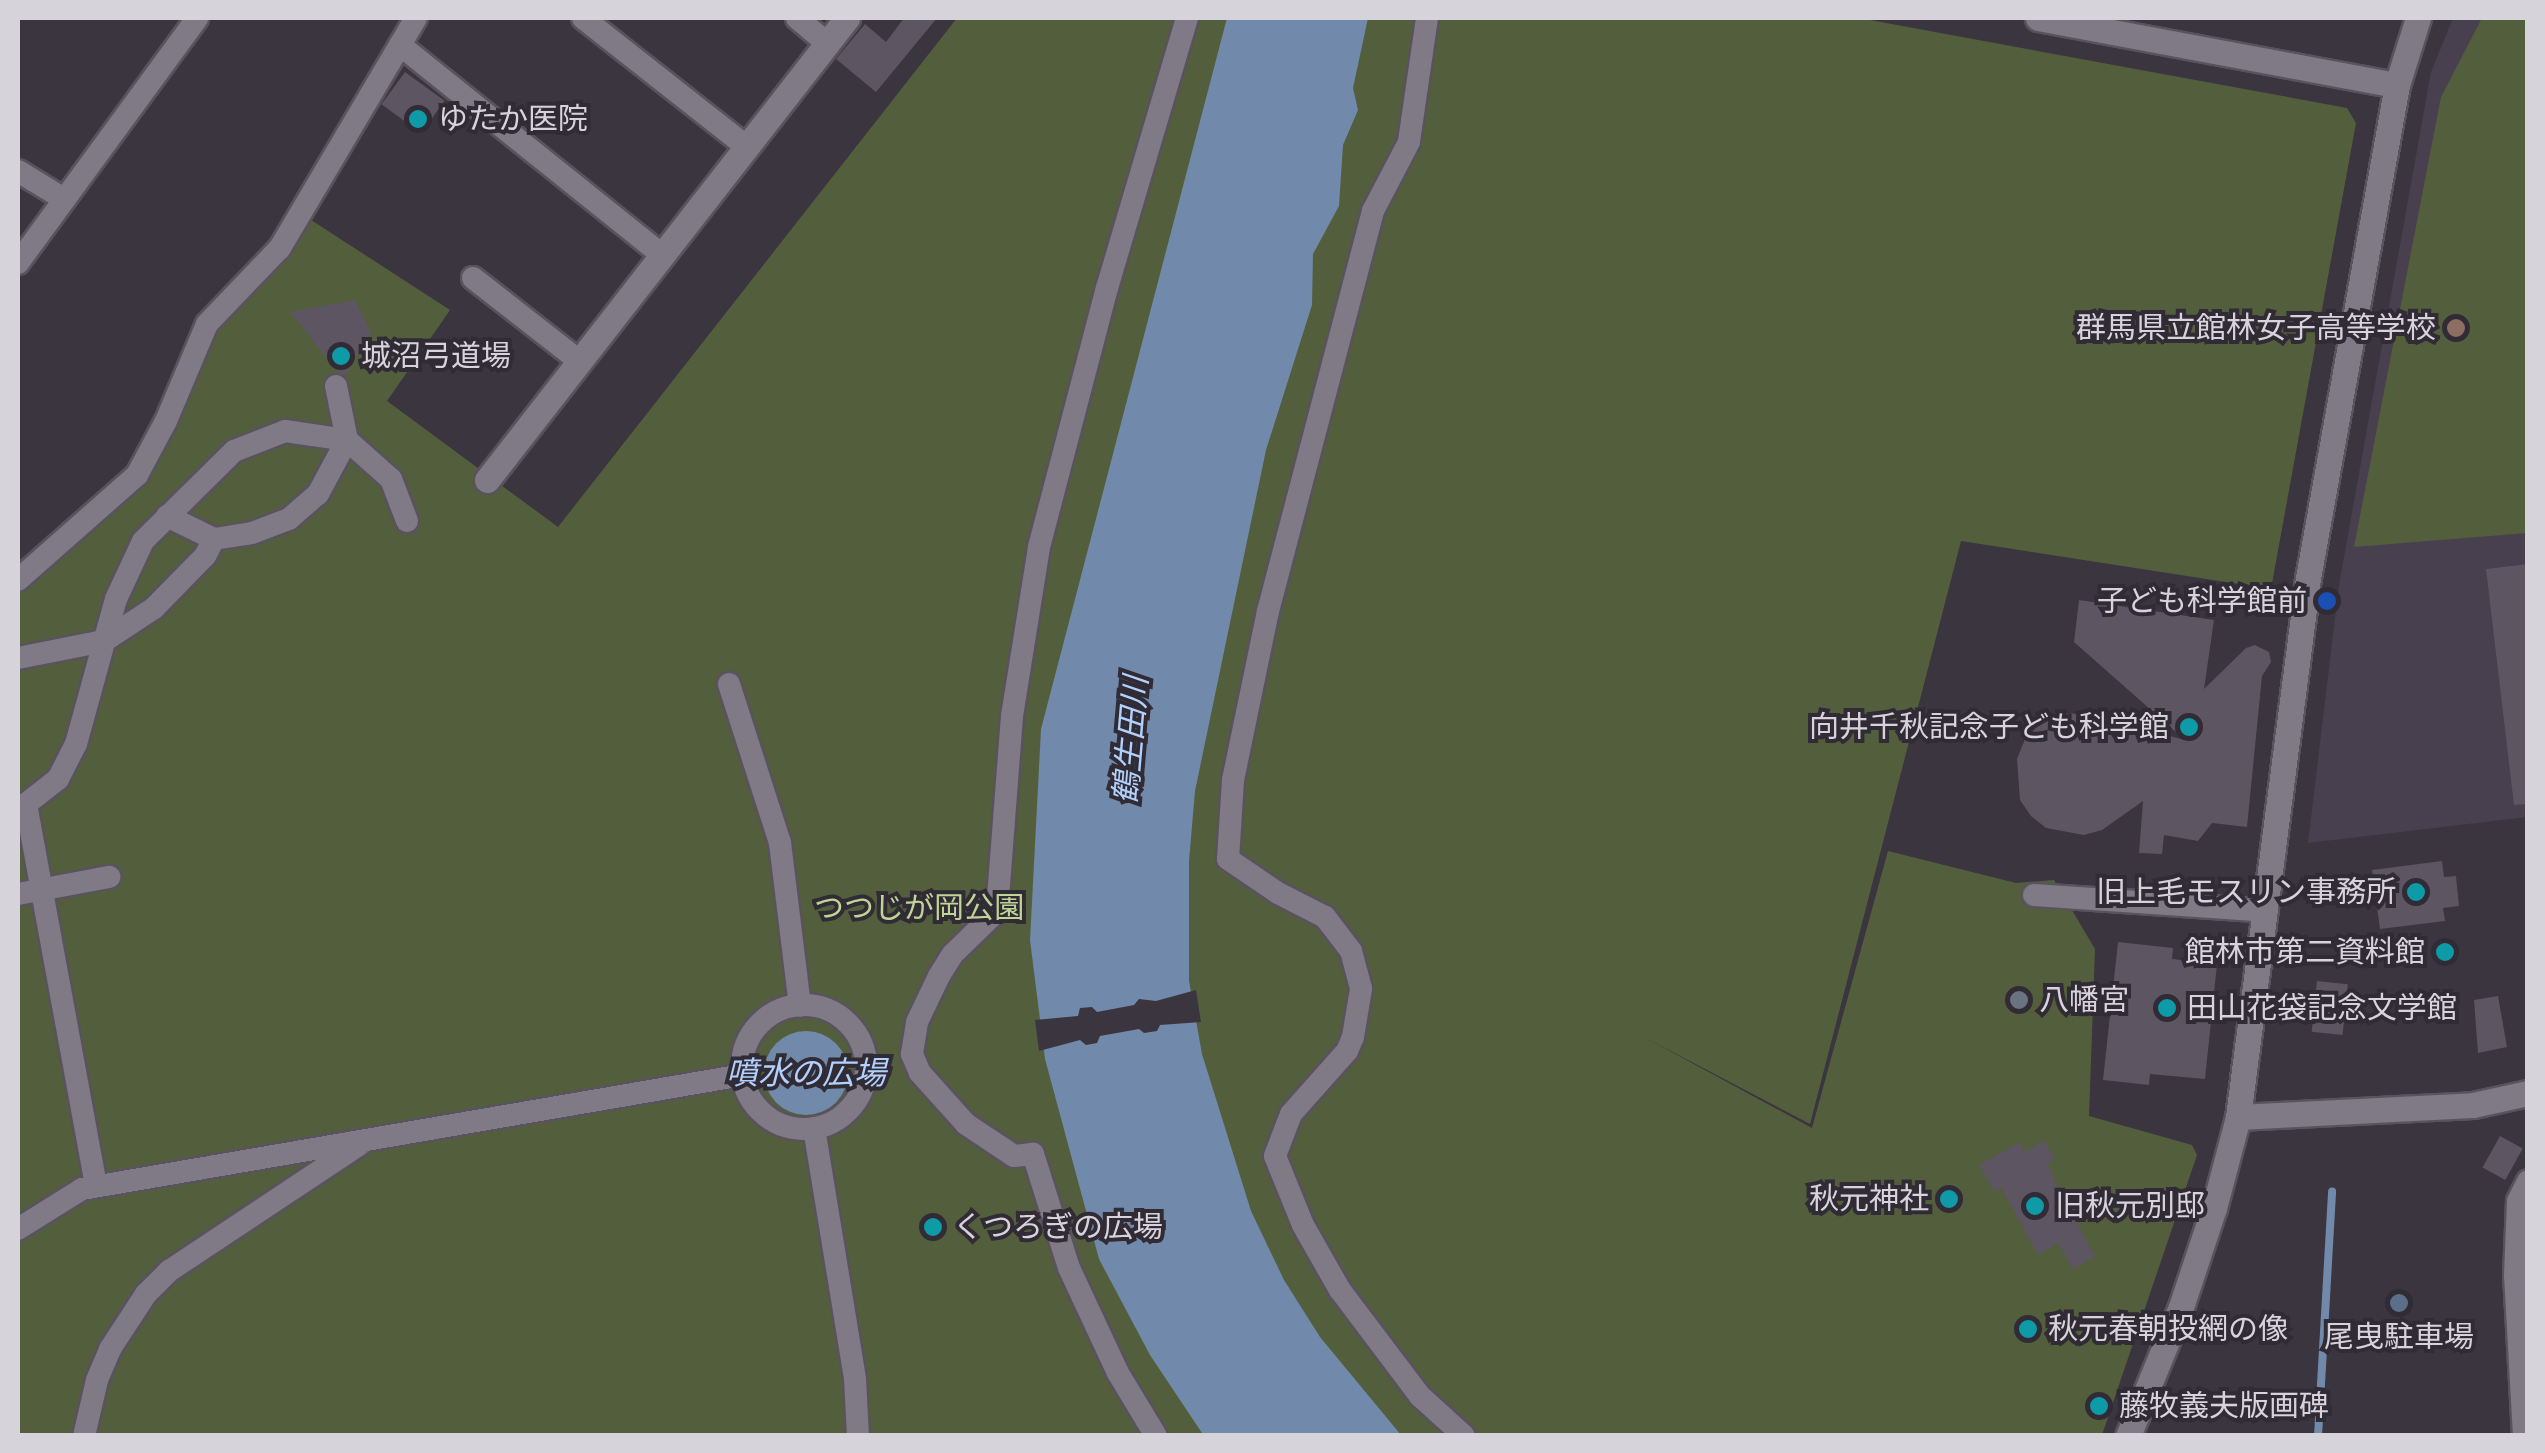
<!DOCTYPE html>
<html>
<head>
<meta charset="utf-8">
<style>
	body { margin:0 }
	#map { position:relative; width:2545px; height:1453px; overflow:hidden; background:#3b3540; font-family:Raleway,"Noto Sans JP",sans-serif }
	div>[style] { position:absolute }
	.built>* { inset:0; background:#483f4f }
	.green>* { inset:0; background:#535f3c }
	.water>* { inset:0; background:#7189aa }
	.round { border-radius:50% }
	.pier>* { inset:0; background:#3b3540 }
	.stream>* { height:8px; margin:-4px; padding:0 4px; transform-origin:4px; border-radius:4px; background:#7189aa }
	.building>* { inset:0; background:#5d5561; transform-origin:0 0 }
	.roads { filter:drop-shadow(2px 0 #58535c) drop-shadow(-2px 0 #58535c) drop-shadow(0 2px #58535c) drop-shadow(0 -2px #58535c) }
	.street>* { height:22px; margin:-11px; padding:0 11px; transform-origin:11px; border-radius:11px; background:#807986 }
	.street>.ring { margin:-11px; padding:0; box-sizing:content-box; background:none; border:22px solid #807986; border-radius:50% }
	.secondary>* { height:25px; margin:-12.5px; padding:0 12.5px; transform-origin:12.5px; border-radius:12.5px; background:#807986 }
	.dots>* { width:28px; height:28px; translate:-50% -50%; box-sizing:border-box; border:5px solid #312b35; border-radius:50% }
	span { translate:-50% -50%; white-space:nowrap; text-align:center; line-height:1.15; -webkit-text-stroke:8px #312b35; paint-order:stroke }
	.poi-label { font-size:30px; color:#d7d3da }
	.left { translate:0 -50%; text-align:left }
	.right { translate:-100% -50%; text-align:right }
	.park-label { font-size:30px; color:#bfd595 }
	.water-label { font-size:32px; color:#b1d0fc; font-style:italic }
	.frame { position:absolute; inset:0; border:20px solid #d7d3da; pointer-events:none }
</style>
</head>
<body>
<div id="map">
	<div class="built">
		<div style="clip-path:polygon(2453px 18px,2527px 18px,2527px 817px,2308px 843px,2339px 585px,2431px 72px)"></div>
	</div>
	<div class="green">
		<div style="clip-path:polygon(957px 18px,1859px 18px,2347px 108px,2356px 123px,2271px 589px,1961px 541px,1810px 1124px,1644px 1037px,1812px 1128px,1888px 851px,2016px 883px,2054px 880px,2095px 949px,2089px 1116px,2192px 1145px,2197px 1155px,2102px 1435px,18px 1435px,18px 593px,145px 480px,217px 330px,308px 218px,450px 310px,387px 401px,558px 527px)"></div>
		<div style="clip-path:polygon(2482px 18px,2527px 18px,2527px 533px,2354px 547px,2441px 97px)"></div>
	</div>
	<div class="water">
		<div style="clip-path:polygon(1227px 18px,1368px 18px,1353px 88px,1358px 110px,1343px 145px,1339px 206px,1313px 254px,1312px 305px,1266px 450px,1195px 791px,1189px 861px,1189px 981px,1202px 1054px,1251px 1211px,1284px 1280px,1320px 1337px,1401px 1435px,1204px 1436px,1150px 1355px,1099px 1259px,1045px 1059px,1030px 940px,1041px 729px)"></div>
		<div class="round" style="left:764px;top:1031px;width:84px;height:84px"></div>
	</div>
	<div class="pier">
		<div style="clip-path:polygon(1196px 990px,1201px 1022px,1160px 1025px,1157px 1031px,1144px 1033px,1139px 1029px,1100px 1036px,1097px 1043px,1086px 1045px,1080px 1040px,1039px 1051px,1035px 1020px,1078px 1016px,1080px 1008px,1092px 1007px,1097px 1012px,1134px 1005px,1139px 999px,1156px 1001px)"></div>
	</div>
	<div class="stream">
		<div style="left:2318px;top:1436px;width:245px;rotate:-86.7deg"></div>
	</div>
	<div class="building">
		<div style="clip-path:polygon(904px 18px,937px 18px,876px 92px,836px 59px,865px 24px,886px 42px)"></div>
		<div style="left:405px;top:72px;width:49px;height:40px;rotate:36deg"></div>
		<div style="clip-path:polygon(355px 300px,371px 332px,346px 375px,337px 371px,290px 312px)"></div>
		<div style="clip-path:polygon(2528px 564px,2528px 804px,2514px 805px,2486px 569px)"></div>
		<div style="clip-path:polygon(2079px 600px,2214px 620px,2204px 689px,2246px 648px,2255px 645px,2269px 652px,2271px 662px,2262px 676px,2247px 827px,2212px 823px,2198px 841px,2164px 835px,2162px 854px,2139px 853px,2143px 801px,2102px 830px,2084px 835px,2046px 828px,2031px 816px,2020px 800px,2017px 759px,2025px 739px,2040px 724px,2059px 715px,2080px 713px,2185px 740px,2074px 642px)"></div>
		<div style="clip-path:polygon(2442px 861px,2444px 877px,2456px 876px,2459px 906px,2443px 908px,2445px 921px,2380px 929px,2372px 870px)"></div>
		<div style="clip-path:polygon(2118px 942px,2173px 948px,2172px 959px,2217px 964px,2205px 1079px,2150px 1074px,2149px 1085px,2103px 1080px)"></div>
		<div style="left:2317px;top:981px;width:31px;height:51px;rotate:6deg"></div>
		<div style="clip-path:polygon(2498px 996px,2507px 1047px,2478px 1053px,2474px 1000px)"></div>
		<div style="left:2500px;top:1136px;width:26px;height:36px;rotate:29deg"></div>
		<div style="clip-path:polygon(2044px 1141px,2055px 1159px,2048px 1163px,2057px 1187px,2095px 1256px,2073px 1269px,2058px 1243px,2038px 1255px,2001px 1187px,1994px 1191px,1979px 1165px,2020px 1142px,2025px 1152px)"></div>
	</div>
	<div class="roads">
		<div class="street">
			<div style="left:583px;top:18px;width:209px;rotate:38.2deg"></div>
			<div style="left:797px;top:18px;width:40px;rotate:40deg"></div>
			<div style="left:1427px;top:18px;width:125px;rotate:98.3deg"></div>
			<div style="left:1409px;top:142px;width:78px;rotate:117.6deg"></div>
			<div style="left:1373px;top:211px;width:414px;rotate:104.7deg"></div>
			<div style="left:1268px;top:611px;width:173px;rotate:101.7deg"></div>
			<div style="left:1233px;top:780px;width:79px;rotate:93.6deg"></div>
			<div style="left:1228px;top:859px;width:60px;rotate:34.2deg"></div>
			<div style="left:1278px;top:893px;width:53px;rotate:27.1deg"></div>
			<div style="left:1325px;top:917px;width:43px;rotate:52.6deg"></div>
			<div style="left:1351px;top:951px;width:39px;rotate:75deg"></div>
			<div style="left:1361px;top:989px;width:49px;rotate:99.5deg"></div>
			<div style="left:1353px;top:1037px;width:15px;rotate:113deg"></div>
			<div style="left:1347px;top:1051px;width:84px;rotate:131.6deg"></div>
			<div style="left:1291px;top:1114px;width:45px;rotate:110.9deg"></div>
			<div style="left:1275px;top:1156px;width:74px;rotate:67.9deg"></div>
			<div style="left:1303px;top:1225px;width:75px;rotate:60.4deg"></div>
			<div style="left:1340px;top:1290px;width:133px;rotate:53deg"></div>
			<div style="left:1420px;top:1396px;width:59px;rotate:42.3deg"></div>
			<div style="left:400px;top:45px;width:336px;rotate:38.7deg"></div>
			<div style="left:18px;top:171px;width:54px;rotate:31.3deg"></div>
			<div style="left:18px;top:263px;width:303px;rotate:-53.8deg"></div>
			<div style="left:473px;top:278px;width:133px;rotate:38deg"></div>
			<div style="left:167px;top:516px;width:52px;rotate:26.1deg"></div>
			<div style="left:18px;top:580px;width:159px;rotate:-41.4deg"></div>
			<div style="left:137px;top:475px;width:61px;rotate:-61.8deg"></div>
			<div style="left:166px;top:421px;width:105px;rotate:-67.1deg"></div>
			<div style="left:207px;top:324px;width:105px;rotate:-46.2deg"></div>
			<div style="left:280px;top:248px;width:267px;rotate:-59.4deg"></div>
			<div style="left:18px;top:658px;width:88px;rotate:-11.2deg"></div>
			<div style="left:104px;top:641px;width:60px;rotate:-33.4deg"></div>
			<div style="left:154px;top:608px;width:73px;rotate:-45.6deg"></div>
			<div style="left:205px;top:556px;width:19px;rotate:-62deg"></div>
			<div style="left:214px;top:539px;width:38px;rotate:-9deg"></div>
			<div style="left:252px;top:533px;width:40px;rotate:-21deg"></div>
			<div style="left:289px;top:519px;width:38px;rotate:-41deg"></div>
			<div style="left:318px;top:494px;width:61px;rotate:-61.8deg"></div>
			<div style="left:347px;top:440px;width:55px;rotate:-101.5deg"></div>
			<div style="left:729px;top:684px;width:167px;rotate:72.2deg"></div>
			<div style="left:780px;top:843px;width:164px;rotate:83deg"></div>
			<div style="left:26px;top:804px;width:388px;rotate:79.6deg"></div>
			<div style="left:18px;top:806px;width:8px;rotate:-14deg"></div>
			<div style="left:26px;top:804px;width:41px;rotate:-38deg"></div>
			<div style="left:58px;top:779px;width:39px;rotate:-63deg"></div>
			<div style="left:76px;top:744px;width:150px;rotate:-74.6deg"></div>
			<div style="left:116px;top:599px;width:64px;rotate:-65deg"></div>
			<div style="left:143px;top:541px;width:128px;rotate:-44.7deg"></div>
			<div style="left:234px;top:451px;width:55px;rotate:-21.4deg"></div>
			<div style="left:285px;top:431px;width:63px;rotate:8.3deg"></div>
			<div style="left:347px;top:440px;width:59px;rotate:41.6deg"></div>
			<div style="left:391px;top:479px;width:45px;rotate:69.1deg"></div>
			<div style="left:18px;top:894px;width:93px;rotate:-10.6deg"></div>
			<div style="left:2034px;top:895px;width:233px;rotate:3.9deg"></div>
			<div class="ring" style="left:742px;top:1005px;width:102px;height:102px"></div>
			<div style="left:814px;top:1128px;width:254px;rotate:80.7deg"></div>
			<div style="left:855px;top:1379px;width:57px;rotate:87deg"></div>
			<div style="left:18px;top:1229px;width:75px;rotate:-32deg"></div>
			<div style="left:82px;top:1189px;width:671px;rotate:-9.79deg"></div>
			<div style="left:84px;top:1436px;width:57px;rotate:-76.9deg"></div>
			<div style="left:97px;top:1380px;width:34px;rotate:-67deg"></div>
			<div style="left:110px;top:1349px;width:66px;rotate:-56.8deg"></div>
			<div style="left:146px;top:1294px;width:33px;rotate:-45deg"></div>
			<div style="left:169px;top:1271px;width:228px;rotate:-33.6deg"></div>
			<div style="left:1156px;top:1436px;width:74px;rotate:-121.1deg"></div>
			<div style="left:1118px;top:1373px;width:116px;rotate:-115deg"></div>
			<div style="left:1069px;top:1268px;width:120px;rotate:-107.5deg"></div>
			<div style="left:1033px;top:1154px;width:19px;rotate:174deg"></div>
			<div style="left:1014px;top:1156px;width:58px;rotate:-146.3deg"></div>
			<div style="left:966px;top:1124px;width:69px;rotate:-132deg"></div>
			<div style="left:920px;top:1073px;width:21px;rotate:-113deg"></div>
			<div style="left:912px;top:1054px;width:32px;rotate:-81deg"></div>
			<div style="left:917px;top:1022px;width:51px;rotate:-64.4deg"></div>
			<div style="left:939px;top:976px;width:26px;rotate:-58deg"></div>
			<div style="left:953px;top:954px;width:62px;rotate:-44.3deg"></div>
			<div style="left:997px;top:911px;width:196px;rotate:-85.6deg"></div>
			<div style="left:1012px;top:716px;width:171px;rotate:-80.9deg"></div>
			<div style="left:1039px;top:547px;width:268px;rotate:-75.3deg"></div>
			<div style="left:1107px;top:288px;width:282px;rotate:-73.5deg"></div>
			<div style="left:2524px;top:1436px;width:160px;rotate:-93.2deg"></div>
			<div style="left:2515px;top:1276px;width:75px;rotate:-87.7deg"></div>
			<div style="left:2518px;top:1201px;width:22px;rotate:-63deg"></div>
		</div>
		<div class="secondary">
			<div style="left:2038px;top:18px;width:365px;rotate:10.6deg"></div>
			<div style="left:487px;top:480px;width:586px;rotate:-52.07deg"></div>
			<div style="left:2238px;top:1117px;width:235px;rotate:-2.9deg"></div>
			<div style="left:2473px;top:1105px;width:56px;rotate:-12.3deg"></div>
			<div style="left:2128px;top:1436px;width:139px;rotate:-67.7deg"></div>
			<div style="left:2181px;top:1307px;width:104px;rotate:-71.6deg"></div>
			<div style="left:2214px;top:1208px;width:94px;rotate:-75.2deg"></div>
			<div style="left:2238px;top:1117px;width:544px;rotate:-82.6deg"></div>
			<div style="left:2308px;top:578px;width:501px;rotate:-79.77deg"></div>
			<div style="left:2397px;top:85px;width:70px;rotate:-72.6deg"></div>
		</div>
	</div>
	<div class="dots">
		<div style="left:418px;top:119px;background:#0f9aa8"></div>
		<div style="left:2456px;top:328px;background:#8d6e63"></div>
		<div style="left:341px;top:356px;background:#0f9aa8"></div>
		<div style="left:2327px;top:601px;background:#1a4fb4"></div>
		<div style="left:2189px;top:727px;background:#0f9aa8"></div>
		<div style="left:2416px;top:892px;background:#0f9aa8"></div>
		<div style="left:2445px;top:952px;background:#0f9aa8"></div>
		<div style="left:2019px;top:1000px;background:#6b7280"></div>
		<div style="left:2167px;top:1008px;background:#0f9aa8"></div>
		<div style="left:1949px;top:1199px;background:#0f9aa8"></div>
		<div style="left:2035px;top:1206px;background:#0f9aa8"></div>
		<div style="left:933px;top:1227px;background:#0f9aa8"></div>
		<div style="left:2399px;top:1303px;background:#5c6f8a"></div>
		<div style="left:2028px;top:1329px;background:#0f9aa8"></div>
		<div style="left:2099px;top:1406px;background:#0f9aa8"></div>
	</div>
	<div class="poi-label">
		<span class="left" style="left:438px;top:119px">ゆたか医院</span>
		<span class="right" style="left:2436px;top:328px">群馬県立館林女子高等学校</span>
		<span class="left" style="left:361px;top:356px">城沼弓道場</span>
		<span class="right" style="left:2307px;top:601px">子ども科学館前</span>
		<span class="right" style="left:2169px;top:727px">向井千秋記念子ども科学館</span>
		<span class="right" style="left:2396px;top:892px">旧上毛モスリン事務所</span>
		<span class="right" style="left:2425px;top:952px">館林市第二資料館</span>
		<span class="left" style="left:2039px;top:1000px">八幡宮</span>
		<span class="left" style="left:2187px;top:1008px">田山花袋記念文学館</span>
		<span class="right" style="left:1929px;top:1199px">秋元神社</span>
		<span class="left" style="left:2055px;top:1206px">旧秋元別邸</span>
		<span class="left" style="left:953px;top:1227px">くつろぎの広場</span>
		<span class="left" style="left:2048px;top:1329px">秋元春朝投網の像</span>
		<span style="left:2399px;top:1337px">尾曳駐車場</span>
		<span class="left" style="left:2119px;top:1406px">藤牧義夫版画碑</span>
	</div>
	<div class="park-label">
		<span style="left:919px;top:908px">つつじが岡公園</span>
	</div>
	<div class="water-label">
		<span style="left:1131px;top:740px;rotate:-85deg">鶴生田川</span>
		<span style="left:806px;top:1073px">噴水の広場</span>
	</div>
	<div class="frame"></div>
</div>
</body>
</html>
